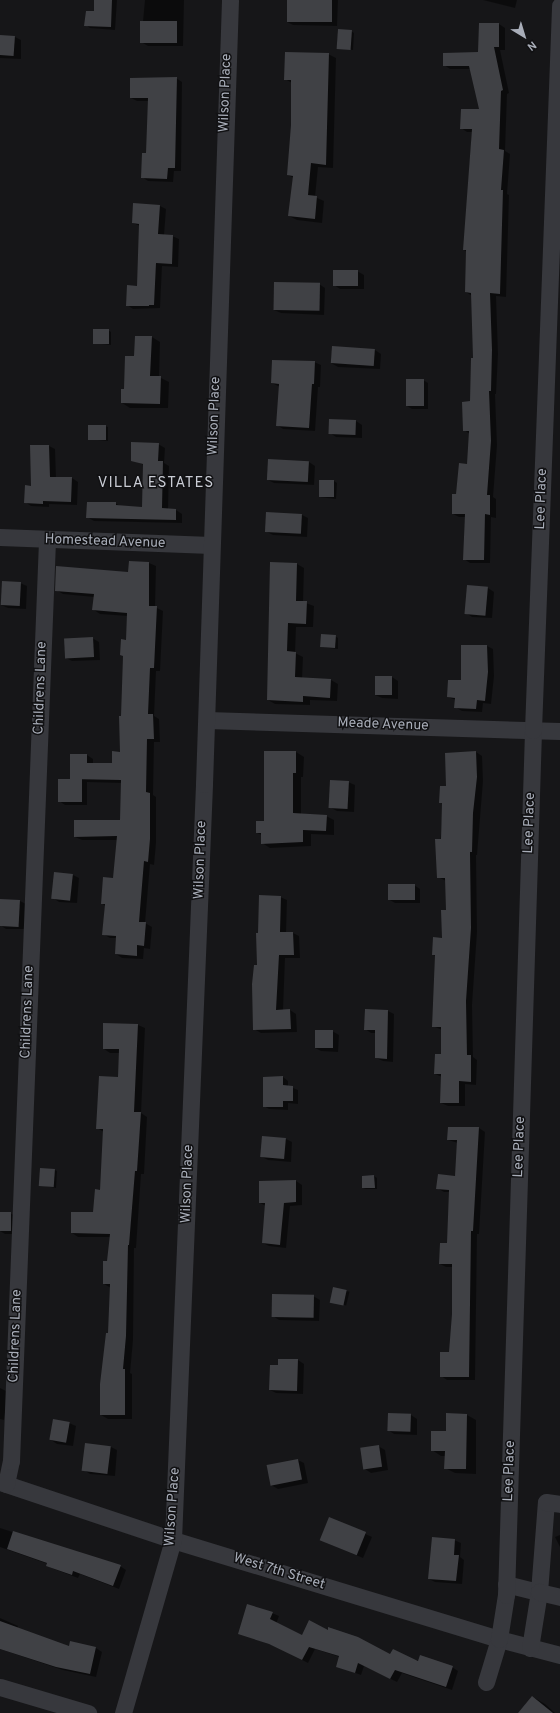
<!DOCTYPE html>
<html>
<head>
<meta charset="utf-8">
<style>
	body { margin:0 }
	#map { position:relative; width:560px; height:1713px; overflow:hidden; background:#161618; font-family:Overpass,sans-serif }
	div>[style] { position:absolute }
	.shadow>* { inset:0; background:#0007; transform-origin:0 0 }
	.building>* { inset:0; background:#404145; transform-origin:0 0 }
	.minor>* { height:17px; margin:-8.5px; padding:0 8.5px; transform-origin:8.5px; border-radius:8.5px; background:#37383d }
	span { translate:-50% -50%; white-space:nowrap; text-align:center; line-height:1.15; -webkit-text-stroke:3px #111113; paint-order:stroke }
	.street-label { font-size:14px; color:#a8adb8 }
	.neighbourhood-label { font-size:15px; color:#c9ccd4; letter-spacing:1px }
	.north { position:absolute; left:504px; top:16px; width:40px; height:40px; -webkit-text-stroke:3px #111113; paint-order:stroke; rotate:142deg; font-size:11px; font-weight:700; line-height:16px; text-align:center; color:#a8adb8 }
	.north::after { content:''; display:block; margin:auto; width:14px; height:18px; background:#a8adb8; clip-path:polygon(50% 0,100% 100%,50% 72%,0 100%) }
</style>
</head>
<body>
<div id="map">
	<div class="shadow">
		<div style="clip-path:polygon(95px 0,117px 0,115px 30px,90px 28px,86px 25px,95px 12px)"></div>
		<div style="clip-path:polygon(145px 0,184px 0,183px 46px,148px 46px,141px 42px)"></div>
		<div style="clip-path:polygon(288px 0,338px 0,337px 26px,293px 25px,287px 22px)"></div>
		<div style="clip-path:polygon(483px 0,517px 0,515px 8px)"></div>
		<div style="clip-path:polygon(499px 24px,505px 28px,505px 50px,500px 50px,509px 93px,507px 94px,505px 151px,510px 154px,507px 194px,509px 195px,506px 297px,496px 296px,498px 354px,496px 394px,495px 394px,497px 445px,493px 497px,496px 499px,496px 518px,491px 517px,490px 563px,470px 563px,464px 559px,465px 517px,459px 517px,453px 514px,468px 465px,470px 434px,464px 430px,471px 402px,474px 359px,472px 296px,466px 292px,467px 252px,464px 250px,472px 132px,467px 132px,461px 128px,481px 110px,471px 69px,450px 69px,444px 65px,479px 53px)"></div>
		<div style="clip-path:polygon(351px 31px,354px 33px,353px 50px,338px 48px)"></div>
		<div style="clip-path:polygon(0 36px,15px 37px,21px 40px,21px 59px,0 58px)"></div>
		<div style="clip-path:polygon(328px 54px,336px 58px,333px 168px,318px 167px,315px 197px,324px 201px,322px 223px,297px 220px,289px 216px,294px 178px,288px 175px,292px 125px,292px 83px,285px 79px)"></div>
		<div style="clip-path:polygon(176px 78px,182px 82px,181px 171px,174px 171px,173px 182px,148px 181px,142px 177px,147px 154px,149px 101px,137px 101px,131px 98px)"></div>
		<div style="clip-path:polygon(134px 204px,160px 206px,166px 209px,164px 235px,172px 236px,179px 239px,178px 267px,162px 266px,160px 308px,133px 309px,127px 305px,138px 287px,140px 226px,133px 223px)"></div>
		<div style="clip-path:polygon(357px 271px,364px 275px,364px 289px,340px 289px,334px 285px)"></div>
		<div style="clip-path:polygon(319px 284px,325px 288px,324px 315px,281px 313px,274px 310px)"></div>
		<div style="clip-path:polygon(108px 330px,111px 332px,111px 345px,94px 343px)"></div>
		<div style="clip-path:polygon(152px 337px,160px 342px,159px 377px,169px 382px,168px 408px,130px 408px,122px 403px,135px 357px)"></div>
		<div style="clip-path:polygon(375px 350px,381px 354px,380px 369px,338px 367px,331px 363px)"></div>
		<div style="clip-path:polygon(314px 362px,321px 365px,320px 387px,318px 387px,315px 431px,283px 429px,277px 425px,280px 387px,272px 383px)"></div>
		<div style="clip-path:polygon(423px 380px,428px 383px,428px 409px,412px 409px,407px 406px)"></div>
		<div style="clip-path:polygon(356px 421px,362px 425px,362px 438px,336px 437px,330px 433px)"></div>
		<div style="clip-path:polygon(105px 426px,108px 427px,108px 441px,89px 439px)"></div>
		<div style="clip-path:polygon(158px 444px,165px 448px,164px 463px,169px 466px,168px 510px,176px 510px,182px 514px,182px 523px,94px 521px,87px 517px,115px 503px,122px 507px,143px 508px,144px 465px,132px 460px)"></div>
		<div style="clip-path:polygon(49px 446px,55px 449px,56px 478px,72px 478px,78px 482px,77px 505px,49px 504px,49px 507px,31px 506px,25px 502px)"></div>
		<div style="clip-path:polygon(269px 460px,309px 462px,315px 466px,314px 485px,274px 483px,268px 480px)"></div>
		<div style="clip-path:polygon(334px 481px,337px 483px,336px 499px,319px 497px)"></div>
		<div style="clip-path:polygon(302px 515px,308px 518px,307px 537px,273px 535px,267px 532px)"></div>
		<div style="clip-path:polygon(130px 562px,149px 563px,156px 566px,155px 607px,163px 611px,160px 671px,156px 671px,154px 716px,159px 719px,160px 742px,154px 742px,153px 795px,156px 797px,156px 843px,154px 865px,150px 864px,145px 923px,152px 927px,150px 949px,144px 948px,143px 959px,122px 958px,116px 954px,117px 938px,110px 938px,103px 934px,105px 906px,102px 903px,114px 879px,118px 840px,82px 840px,75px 837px,121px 820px,122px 783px,87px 782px,87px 805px,65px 805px,59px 801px,74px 780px,87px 755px,93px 759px,93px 764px,113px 764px,121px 753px,128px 616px,100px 614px,94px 610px,94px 597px,63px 594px,56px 590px,129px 574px)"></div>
		<div style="clip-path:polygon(297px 564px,304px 568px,303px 602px,314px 606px,313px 627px,296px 627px,295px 653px,303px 657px,302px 679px,331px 680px,338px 684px,337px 701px,310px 700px,310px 705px,275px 704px,268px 700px)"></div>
		<div style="clip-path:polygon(20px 583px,27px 586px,26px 609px,8px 608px,1px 605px)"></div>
		<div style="clip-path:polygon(468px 587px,488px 588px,494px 592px,492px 618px,472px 617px,466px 613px)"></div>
		<div style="clip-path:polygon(335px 636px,338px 638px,338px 649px,321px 647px)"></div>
		<div style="clip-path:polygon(92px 638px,99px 642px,100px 660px,72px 661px,66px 658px)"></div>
		<div style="clip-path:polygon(462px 646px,487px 646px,493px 649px,494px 676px,491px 704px,483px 703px,482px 712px,462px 711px,455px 707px,456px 700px,448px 697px,462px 682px)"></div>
		<div style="clip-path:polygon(376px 677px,392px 677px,398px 681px,398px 699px,382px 698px,375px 695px)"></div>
		<div style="clip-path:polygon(296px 752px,304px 757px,303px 777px,301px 777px,301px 815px,326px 816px,334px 820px,334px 835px,311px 834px,311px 846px,270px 848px,262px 843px,262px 835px,257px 833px,265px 822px)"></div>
		<div style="clip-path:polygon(476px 752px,482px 756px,483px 781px,477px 855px,476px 855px,477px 932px,472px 1005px,473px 1057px,477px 1060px,476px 1085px,465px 1084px,465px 1106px,448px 1106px,441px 1103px,442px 1077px,435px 1074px,442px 1055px,442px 1030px,433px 1026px,436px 956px,433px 955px,443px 939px,447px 911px,446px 881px,438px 877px,443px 804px,440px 802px,447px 787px)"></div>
		<div style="clip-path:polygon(348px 782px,355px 785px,354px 812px,337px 811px,331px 808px)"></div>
		<div style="clip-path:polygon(73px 875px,79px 878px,77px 903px,59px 902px,53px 898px)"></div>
		<div style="clip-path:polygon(414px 885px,420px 889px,420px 903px,395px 903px,388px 899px)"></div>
		<div style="clip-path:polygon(280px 897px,287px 900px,286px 933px,293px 933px,299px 936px,300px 958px,285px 958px,283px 1010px,290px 1010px,296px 1014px,297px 1032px,261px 1033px,254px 1029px,259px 934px)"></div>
		<div style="clip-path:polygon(20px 901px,26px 904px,25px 929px,6px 929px,0 925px)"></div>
		<div style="clip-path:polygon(388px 1011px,394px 1014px,393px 1062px,383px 1061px,376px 1058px,376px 1033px,371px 1033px,365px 1029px)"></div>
		<div style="clip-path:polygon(138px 1025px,145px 1028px,141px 1113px,147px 1117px,144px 1174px,141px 1174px,136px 1248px,134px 1248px,133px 1340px,130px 1373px,132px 1374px,132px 1419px,108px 1419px,101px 1415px,109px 1334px,111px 1288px,104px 1284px,108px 1262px,110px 1237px,78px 1237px,72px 1233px,94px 1213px,101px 1191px,104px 1132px,97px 1128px,119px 1078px,120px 1053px,110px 1053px,104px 1049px)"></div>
		<div style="clip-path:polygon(332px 1031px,339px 1035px,338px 1052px,321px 1051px,315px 1048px)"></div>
		<div style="clip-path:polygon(283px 1077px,288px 1081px,288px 1086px,298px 1090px,298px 1104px,288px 1103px,288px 1110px,269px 1109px,264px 1106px,264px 1078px)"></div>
		<div style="clip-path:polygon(479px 1128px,485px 1132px,479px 1234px,477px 1234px,475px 1380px,447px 1380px,441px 1376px,450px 1353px,453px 1314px,453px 1267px,446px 1267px,440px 1264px,448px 1244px,450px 1192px,444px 1192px,437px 1188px,456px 1177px,458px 1143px,448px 1140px)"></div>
		<div style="clip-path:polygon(286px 1139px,292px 1142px,291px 1162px,268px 1160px,262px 1157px)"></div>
		<div style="clip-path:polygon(55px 1170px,57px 1171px,56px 1188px,40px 1185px)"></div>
		<div style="clip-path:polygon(374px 1176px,377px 1178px,377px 1189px,366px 1189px,363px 1188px)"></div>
		<div style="clip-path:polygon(296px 1181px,302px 1185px,302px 1205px,290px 1206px,286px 1248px,269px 1246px,263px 1243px,266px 1206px,260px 1203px)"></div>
		<div style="clip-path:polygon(0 1213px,10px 1213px,17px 1217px,16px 1234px,5px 1234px,0 1231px)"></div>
		<div style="left:334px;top:1288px;width:16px;height:14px;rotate:14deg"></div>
		<div style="clip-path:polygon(313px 1296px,320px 1300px,319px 1321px,279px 1320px,273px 1316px)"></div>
		<div style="clip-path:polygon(279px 1360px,298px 1360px,304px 1364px,303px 1394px,276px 1393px,270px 1390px,279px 1366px)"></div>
		<div style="clip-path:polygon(0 1388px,8px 1392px,4px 1420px,0 1419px)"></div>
		<div style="clip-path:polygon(411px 1415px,417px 1419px,417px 1435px,394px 1434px,388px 1430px)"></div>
		<div style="clip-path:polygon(467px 1415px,476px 1420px,476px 1474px,455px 1473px,445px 1468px,446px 1456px,441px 1456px,432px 1450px,447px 1432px)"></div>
		<div style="clip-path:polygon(69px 1423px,76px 1426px,73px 1446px,57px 1444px,51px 1440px)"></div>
		<div style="clip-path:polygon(86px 1444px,111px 1447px,117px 1450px,115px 1476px,90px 1474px,84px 1470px)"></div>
		<div style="clip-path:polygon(378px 1446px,385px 1450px,388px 1470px,371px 1473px,365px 1469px)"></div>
		<div style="clip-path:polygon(298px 1460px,304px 1463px,308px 1483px,278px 1489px,271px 1485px)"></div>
		<div style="clip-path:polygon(330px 1518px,372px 1537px,363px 1558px,327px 1543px)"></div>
		<div style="clip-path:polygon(0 1528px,120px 1566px,126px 1570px,119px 1589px,80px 1574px,78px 1578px,54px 1569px,47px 1566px,48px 1564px,0 1547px)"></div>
		<div style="clip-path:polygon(560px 1535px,560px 1547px,555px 1537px)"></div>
		<div style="clip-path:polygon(454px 1540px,461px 1543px,460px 1557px,464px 1560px,462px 1584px,435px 1582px,429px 1579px)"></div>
		<div style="clip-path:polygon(272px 1613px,279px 1616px,276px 1624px,302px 1637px,328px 1631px,390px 1655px,452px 1667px,458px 1671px,452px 1690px,402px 1673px,397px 1682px,364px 1666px,361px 1675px,337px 1666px,340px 1657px,315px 1649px,308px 1663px,277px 1647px,239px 1633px)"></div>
		<div style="clip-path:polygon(0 1618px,18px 1626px,17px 1629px,70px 1647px,71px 1642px,96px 1648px,102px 1652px,96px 1677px,63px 1670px,0 1649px)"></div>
		<div style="clip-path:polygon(533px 1697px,545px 1704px,555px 1713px,519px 1713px)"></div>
	</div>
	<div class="building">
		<div style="clip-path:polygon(94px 0,112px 0,111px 27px,84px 26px,86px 11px,94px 11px)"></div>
		<div style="left:287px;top:0;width:45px;height:22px"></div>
		<div style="left:140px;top:21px;width:37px;height:22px"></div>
		<div style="clip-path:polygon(479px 23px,499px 23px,499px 47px,494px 47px,503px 90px,501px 91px,499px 149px,504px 150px,501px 190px,503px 190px,500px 294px,490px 293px,492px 350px,491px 391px,489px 391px,491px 441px,487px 495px,490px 495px,490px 515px,485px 514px,484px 560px,463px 560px,465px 514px,452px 514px,452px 494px,456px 494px,459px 463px,467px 464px,469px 431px,463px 431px,462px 402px,470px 401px,471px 358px,473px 358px,471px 293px,465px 292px,466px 250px,463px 250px,472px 129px,460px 129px,461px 109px,479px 109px,469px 66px,443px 66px,443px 53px,478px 52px)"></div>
		<div style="left:338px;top:29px;width:14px;height:20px;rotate:4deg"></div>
		<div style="left:0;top:35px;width:15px;height:20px;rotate:4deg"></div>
		<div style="clip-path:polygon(285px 52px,329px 53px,326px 165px,311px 163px,308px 195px,317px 196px,315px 219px,288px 216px,293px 176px,287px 175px,291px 125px,291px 80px,284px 80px)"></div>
		<div style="clip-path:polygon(177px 77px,175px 168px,168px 168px,167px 179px,141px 178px,142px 153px,146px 153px,148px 98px,130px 98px,130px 78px)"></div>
		<div style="clip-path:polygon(133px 203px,160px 205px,158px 234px,173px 235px,172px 264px,156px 263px,154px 305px,149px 305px,149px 306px,126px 306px,127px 285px,137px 286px,139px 224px,132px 223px)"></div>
		<div style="left:333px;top:270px;width:25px;height:16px"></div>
		<div style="left:274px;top:282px;width:46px;height:28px;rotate:1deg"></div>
		<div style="left:93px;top:329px;width:16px;height:15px"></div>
		<div style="clip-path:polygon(135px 336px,152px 336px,150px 376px,161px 376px,160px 404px,121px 403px,121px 389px,124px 389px,125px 356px,134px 356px)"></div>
		<div style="left:332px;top:346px;width:43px;height:17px;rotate:4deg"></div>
		<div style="clip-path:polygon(272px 360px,315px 361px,314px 384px,312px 384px,309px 428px,276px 426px,279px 384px,271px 383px)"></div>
		<div style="left:406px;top:379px;width:18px;height:27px"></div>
		<div style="left:329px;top:419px;width:27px;height:15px;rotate:2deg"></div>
		<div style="left:88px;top:425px;width:18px;height:15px"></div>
		<div style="clip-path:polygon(131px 442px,159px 443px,158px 461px,163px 461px,162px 508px,176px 509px,176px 520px,86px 518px,87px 502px,116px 502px,116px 505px,142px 507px,143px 464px,131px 461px)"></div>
		<div style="clip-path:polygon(30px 445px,49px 445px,50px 477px,72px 477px,71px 502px,43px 501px,43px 504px,24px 503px,25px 485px,31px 486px)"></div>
		<div style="left:268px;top:459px;width:41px;height:21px;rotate:3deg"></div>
		<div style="left:319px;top:480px;width:15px;height:17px"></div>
		<div style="left:266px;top:512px;width:36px;height:20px;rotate:3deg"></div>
		<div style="clip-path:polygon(129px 561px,149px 562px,149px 606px,157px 606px,154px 668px,150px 668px,148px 714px,153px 714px,154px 739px,147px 739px,146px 792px,150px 793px,150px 839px,148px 862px,144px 861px,139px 922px,146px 922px,144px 946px,137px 945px,137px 956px,115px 954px,116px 936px,102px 935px,105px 904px,101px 904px,103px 877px,113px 878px,117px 836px,74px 837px,74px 820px,120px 820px,121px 780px,70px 779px,70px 754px,87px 754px,87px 763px,112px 763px,112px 751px,120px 752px,119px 716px,121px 716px,123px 656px,120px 655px,121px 639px,126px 640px,127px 613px,92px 610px,94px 594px,55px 591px,56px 566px,128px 572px)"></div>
		<div style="clip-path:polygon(270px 562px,297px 563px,296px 601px,307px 601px,306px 624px,288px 623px,287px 651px,296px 652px,295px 677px,331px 679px,330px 698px,303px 696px,303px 702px,267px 700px)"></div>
		<div style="left:2px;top:581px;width:19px;height:24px;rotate:3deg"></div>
		<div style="left:467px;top:585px;width:21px;height:29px;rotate:5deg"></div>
		<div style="left:321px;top:634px;width:15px;height:13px;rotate:4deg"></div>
		<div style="left:93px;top:637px;width:20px;height:29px;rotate:87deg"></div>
		<div style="clip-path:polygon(461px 645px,487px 645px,488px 672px,485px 701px,477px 700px,476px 709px,454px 708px,455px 698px,447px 697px,448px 680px,461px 680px)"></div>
		<div style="left:375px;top:676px;width:17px;height:19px"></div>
		<div style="clip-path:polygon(264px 751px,296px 751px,296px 773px,293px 773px,293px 813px,327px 815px,326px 831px,303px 830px,303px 842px,261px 844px,261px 833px,256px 833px,256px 821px,264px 821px)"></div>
		<div style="clip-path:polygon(476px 751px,477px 777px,473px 813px,472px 852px,470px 852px,471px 928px,466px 1001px,467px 1055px,471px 1055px,471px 1082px,459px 1081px,459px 1103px,440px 1103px,441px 1074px,434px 1074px,435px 1054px,441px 1054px,441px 1027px,432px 1027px,435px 955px,432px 955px,433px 937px,442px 938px,441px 910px,446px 910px,445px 878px,437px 878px,435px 839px,441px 839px,442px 803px,439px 803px,440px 786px,446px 786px,445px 753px)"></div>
		<div style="left:58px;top:779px;width:24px;height:23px"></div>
		<div style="left:330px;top:780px;width:19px;height:28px;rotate:3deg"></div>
		<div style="left:54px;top:872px;width:19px;height:27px;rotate:6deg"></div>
		<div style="left:388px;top:884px;width:27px;height:16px"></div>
		<div style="clip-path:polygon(259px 895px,281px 896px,280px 932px,293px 932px,294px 955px,279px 955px,276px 1010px,290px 1009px,291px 1029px,253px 1030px,252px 984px,254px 965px,257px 965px,256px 933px,258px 933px)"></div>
		<div style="left:0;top:899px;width:20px;height:27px;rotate:3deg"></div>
		<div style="clip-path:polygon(365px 1009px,388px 1010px,387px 1059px,375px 1058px,375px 1030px,364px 1030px)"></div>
		<div style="clip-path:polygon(103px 1023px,138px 1024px,134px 1112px,141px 1112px,137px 1171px,135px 1171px,129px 1245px,128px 1245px,126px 1336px,123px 1369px,125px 1369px,125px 1415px,100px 1415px,100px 1384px,106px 1333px,108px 1333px,110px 1284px,103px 1284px,103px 1261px,107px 1261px,110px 1234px,71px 1233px,71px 1212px,93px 1212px,95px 1189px,100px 1190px,103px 1129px,96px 1129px,99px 1076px,118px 1077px,119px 1049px,103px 1049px)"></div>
		<div style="left:315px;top:1030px;width:18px;height:18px"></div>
		<div style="clip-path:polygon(283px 1076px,283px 1085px,293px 1086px,293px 1101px,283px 1101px,283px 1107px,263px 1107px,263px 1077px)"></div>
		<div style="clip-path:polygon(448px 1127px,479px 1127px,473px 1231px,471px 1231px,469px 1377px,440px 1377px,440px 1352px,449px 1352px,452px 1314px,452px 1264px,439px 1264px,440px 1243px,447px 1243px,449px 1190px,436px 1189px,438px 1174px,455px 1176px,457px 1140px,447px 1140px)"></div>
		<div style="left:262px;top:1136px;width:24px;height:21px;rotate:5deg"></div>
		<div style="left:40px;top:1168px;width:15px;height:18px;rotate:4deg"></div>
		<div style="clip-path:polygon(374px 1175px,375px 1188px,362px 1188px,362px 1176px)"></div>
		<div style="clip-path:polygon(296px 1180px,296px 1202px,284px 1203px,280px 1245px,262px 1243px,265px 1203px,259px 1203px,259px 1181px)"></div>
		<div style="left:0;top:1212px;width:11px;height:19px"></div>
		<div style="left:333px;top:1287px;width:14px;height:16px;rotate:12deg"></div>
		<div style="left:272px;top:1294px;width:42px;height:23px;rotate:1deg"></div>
		<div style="clip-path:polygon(278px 1359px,298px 1359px,297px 1391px,269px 1390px,270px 1365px,278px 1365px)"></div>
		<div style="left:388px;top:1413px;width:23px;height:18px;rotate:2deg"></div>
		<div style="clip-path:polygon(446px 1413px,467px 1414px,466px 1469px,444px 1469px,445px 1451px,431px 1451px,431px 1431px,446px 1431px)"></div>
		<div style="left:53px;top:1419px;width:17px;height:21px;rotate:10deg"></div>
		<div style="left:85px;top:1443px;width:26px;height:28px;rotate:7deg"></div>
		<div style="left:379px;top:1445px;width:22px;height:19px;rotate:82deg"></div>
		<div style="left:298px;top:1459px;width:21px;height:32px;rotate:79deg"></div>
		<div style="left:329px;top:1517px;width:40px;height:25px;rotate:22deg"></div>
		<div style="clip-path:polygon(13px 1531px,121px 1565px,113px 1586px,73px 1571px,72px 1575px,46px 1566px,47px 1563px,7px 1549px)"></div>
		<div style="clip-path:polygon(432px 1537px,455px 1539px,454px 1555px,459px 1555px,456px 1581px,428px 1579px)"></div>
		<div style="clip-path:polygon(247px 1604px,273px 1612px,270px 1619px,302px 1635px,309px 1620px,328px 1630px,328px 1627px,358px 1637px,390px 1654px,393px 1649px,418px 1661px,420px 1655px,453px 1666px,446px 1687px,395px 1670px,390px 1679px,358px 1663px,355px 1673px,336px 1667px,339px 1656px,309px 1647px,302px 1660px,269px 1644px,238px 1634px)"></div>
		<div style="clip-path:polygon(0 1621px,69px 1646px,70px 1641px,96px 1647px,90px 1674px,56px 1667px,0 1649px)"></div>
		<div style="clip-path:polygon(532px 1696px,553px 1713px,518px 1713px)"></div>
	</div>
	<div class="minor">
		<div style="left:0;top:537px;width:211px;rotate:2.2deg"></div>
		<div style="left:207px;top:720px;width:353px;rotate:1.8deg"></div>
		<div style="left:0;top:1482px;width:182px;rotate:18.5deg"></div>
		<div style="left:173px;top:1540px;width:341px;rotate:16.9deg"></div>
		<div style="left:499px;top:1639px;width:63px;rotate:14.7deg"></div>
		<div style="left:6px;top:1484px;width:24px;rotate:-78deg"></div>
		<div style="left:11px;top:1461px;width:922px;rotate:-87.76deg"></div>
		<div style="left:506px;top:1584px;width:34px;rotate:14deg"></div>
		<div style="left:539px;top:1592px;width:90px;rotate:-85.6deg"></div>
		<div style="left:546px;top:1502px;width:14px;rotate:8deg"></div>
		<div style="left:530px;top:1648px;width:57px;rotate:-80.9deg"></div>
		<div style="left:539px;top:1592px;width:22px;rotate:13deg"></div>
		<div style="left:486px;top:1682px;width:45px;rotate:-73.2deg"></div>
		<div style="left:499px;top:1639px;width:45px;rotate:-81deg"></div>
		<div style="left:506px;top:1595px;width:865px;rotate:-88.21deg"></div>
		<div style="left:533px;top:730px;width:725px;rotate:-87.86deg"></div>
		<div style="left:0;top:1687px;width:92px;rotate:16.5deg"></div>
		<div style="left:123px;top:1713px;width:180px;rotate:-73.9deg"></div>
		<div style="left:173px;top:1540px;width:757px;rotate:-87.65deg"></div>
		<div style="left:204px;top:784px;width:784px;rotate:-88.1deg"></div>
	</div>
	<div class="street-label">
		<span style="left:226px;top:93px;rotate:-88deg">Wilson Place</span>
		<span style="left:215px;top:416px;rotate:-88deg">Wilson Place</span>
		<span style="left:542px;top:499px;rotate:-88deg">Lee Place</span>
		<span style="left:105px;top:542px;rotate:2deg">Homestead Avenue</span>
		<span style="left:41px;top:688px;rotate:-88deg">Childrens Lane</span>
		<span style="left:383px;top:725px;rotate:2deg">Meade Avenue</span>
		<span style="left:530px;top:823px;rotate:-88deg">Lee Place</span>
		<span style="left:201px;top:860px;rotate:-88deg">Wilson Place</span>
		<span style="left:28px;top:1012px;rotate:-88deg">Childrens Lane</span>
		<span style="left:520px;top:1147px;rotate:-88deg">Lee Place</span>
		<span style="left:188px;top:1184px;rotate:-88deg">Wilson Place</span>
		<span style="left:16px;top:1336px;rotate:-88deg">Childrens Lane</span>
		<span style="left:510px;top:1471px;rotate:-88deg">Lee Place</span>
		<span style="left:173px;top:1507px;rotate:-86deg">Wilson Place</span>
		<span style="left:279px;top:1572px;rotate:17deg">West 7th Street</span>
	</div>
	<div class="neighbourhood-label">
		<span style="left:156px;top:484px">VILLA ESTATES</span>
	</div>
	<div class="north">N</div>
</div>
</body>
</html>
